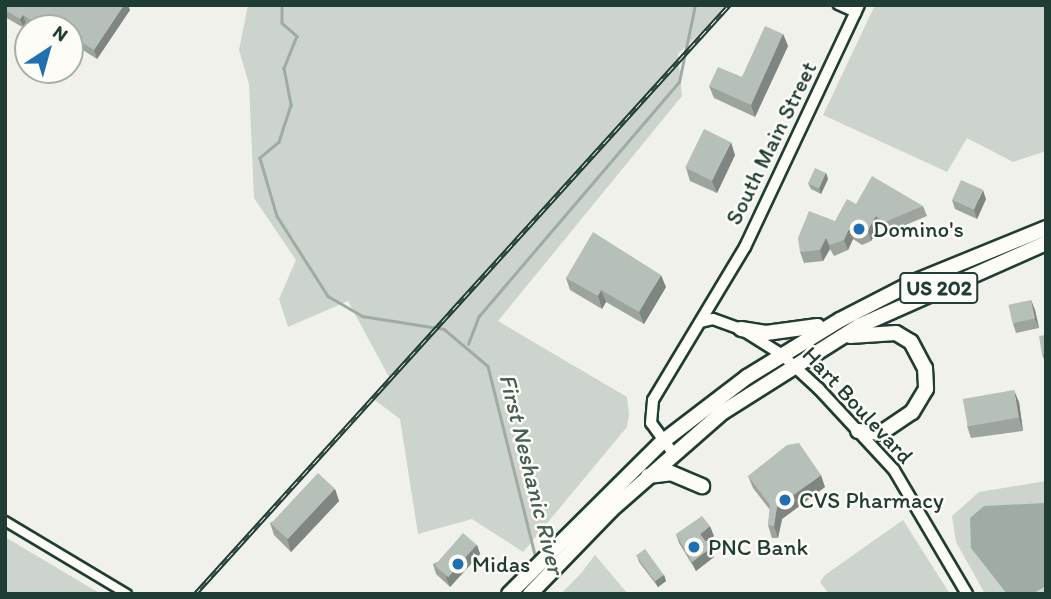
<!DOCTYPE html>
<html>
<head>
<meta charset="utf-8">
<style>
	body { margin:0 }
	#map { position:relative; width:1051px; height:599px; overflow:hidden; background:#f0f1eb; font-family:Itim,sans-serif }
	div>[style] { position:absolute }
	.green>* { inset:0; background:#cdd3cd }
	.water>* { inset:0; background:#9faca4 }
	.stream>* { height:2.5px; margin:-1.25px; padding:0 1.25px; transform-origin:1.25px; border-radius:1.25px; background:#9faca4 }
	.roads { filter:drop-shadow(2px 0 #1f3d34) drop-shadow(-2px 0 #1f3d34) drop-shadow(0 2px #1f3d34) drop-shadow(0 -2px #1f3d34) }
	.minor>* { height:8px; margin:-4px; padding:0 4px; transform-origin:4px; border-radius:4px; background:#fdfcf7 }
	.tertiary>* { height:10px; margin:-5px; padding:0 5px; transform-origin:5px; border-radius:5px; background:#fdfcf7 }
	.trunk>* { height:14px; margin:-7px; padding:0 7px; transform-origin:7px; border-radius:7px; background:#fdfcf7 }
	.rail>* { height:5px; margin-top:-2.5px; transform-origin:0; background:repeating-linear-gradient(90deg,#fdfcf7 0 8px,#1f3d34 0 16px); box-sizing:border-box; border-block:2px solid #1f3d34 }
	.wall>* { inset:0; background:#9da49e }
	.shaded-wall>* { inset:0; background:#7f8681 }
	.building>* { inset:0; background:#b6bfb8; transform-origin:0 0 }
	.dots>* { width:19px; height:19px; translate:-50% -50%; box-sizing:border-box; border:4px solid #fdfcf7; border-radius:50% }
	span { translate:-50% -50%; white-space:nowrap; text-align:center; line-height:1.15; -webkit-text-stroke:5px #fdfcf7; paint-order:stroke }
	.shield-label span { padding:2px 5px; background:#fdfcf7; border:2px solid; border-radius:5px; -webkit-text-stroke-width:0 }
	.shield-label { font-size:21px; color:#1f3d34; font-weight:700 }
	.street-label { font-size:23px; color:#1f3d34 }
	.poi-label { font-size:23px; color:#1f3d34 }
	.left { translate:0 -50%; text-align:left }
	.water-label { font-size:24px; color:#455e56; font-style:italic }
	.frame { position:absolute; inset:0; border:7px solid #1f3d34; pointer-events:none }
	.north { position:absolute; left:14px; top:14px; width:70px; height:70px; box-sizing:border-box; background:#fdfcf7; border:2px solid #a4b0a9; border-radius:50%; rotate:36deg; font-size:19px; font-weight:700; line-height:28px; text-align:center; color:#1f3d34 }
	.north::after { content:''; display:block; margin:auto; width:24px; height:32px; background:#1f6fb2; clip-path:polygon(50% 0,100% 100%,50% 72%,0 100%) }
</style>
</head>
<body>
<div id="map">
	<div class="green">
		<div style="clip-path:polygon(248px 5px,730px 5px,678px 54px,682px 96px,498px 321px,627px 397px,629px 415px,627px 427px,523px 552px,472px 519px,418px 534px,400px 419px,372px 398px,390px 379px,348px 301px,288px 327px,279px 299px,296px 260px,254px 198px,249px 84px,239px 50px)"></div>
		<div style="clip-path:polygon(875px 5px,1046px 5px,1046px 151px,1013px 162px,967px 138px,947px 172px,823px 115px)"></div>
		<div style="clip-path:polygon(1046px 481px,1046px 594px,985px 594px,956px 542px,952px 516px,979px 492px)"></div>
		<div style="clip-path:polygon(903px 520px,950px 594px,829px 594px,820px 582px,825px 575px)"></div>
		<div style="clip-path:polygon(5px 537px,101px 594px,5px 594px)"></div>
		<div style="clip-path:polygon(595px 555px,628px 594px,561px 594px,582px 572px)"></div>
	</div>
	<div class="water">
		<div style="clip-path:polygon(1046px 503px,1046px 586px,1032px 594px,1007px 594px,971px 548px,970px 518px,984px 506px)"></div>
	</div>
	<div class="stream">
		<div style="left:282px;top:5px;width:18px;rotate:90deg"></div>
		<div style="left:282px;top:23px;width:20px;rotate:41deg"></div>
		<div style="left:297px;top:36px;width:35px;rotate:112deg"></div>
		<div style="left:284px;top:68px;width:38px;rotate:79deg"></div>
		<div style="left:291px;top:105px;width:39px;rotate:108deg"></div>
		<div style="left:279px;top:142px;width:25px;rotate:140deg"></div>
		<div style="left:260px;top:158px;width:60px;rotate:73.7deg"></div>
		<div style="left:277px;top:216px;width:95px;rotate:57.5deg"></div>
		<div style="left:328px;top:296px;width:39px;rotate:30deg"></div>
		<div style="left:362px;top:316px;width:83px;rotate:9deg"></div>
		<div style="left:444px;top:329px;width:57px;rotate:40.1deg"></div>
		<div style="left:488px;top:366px;width:199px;rotate:76deg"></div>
		<div style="left:468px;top:344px;width:30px;rotate:-69deg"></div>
		<div style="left:479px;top:316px;width:308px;rotate:-49.5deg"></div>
		<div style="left:679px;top:82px;width:79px;rotate:-78.3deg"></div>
	</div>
	<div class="roads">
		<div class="minor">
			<div style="left:838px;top:5px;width:20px;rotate:24deg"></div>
			<div style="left:5px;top:521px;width:142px;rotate:30.9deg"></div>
		</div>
		<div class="tertiary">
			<div style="left:701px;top:322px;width:12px;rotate:-14deg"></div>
			<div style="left:713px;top:319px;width:30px;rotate:20deg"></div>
			<div style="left:741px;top:329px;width:47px;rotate:32deg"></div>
			<div style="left:781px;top:354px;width:52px;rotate:42.6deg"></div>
			<div style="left:819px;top:389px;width:110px;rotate:47.2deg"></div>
			<div style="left:894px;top:470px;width:144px;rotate:59.5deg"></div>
			<div style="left:673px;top:453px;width:37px;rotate:-126deg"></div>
			<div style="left:651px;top:423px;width:23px;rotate:-85deg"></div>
			<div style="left:653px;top:400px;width:179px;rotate:-59deg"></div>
			<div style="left:745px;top:247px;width:268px;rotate:-64.8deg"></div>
		</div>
		<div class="trunk">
			<div style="left:741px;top:329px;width:25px;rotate:9deg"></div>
			<div style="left:766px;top:333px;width:52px;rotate:-7.7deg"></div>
			<div style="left:850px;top:336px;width:46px;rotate:-3.7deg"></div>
			<div style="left:896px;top:333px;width:17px;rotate:31deg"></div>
			<div style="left:911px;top:342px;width:30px;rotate:62deg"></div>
			<div style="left:925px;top:368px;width:21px;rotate:87deg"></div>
			<div style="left:926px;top:389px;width:27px;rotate:121deg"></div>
			<div style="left:912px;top:412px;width:37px;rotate:146deg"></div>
			<div style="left:881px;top:433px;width:23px;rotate:-175deg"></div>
			<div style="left:648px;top:476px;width:23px;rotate:-7deg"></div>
			<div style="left:671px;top:473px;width:34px;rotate:23deg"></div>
			<div style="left:509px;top:594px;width:216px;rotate:-44.8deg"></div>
			<div style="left:662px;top:442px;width:107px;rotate:-37.4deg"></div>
			<div style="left:747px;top:377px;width:109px;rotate:-31.5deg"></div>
			<div style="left:840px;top:320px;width:83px;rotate:-27.2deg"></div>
			<div style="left:914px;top:282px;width:143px;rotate:-22.2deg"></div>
			<div style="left:530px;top:594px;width:117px;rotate:-46deg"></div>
			<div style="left:611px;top:510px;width:149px;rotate:-41.2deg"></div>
			<div style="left:723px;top:412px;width:161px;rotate:-32.3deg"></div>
			<div style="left:859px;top:326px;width:205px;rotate:-23.9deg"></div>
		</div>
	</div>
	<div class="rail">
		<div style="left:195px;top:594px;width:795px;rotate:-47.8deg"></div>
	</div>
	<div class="wall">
		<div style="clip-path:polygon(5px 5px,130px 10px,97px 59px,70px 42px,70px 28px,32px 28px,26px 24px,24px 28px,5px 17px)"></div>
		<div style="clip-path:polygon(783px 34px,788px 46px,755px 117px,714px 98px,709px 86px,742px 77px)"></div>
		<div style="clip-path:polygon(735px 155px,717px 193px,690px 181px,686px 168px)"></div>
		<div style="clip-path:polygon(826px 173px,828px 179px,821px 194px,811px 189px,808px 183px)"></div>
		<div style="clip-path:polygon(986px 199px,977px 219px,955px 209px,952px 200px)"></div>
		<div style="clip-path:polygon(923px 206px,927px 216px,889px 232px,880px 227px,871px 241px,862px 245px,853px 239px,848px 250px,834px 256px,830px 249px,823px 261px,804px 263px,800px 252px,835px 221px)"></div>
		<div style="clip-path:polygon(566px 278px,666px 287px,644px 324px,606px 302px,602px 309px,570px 290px)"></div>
		<div style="clip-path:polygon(1031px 300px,1035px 310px,1039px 328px,1016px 333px,1013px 324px)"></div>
		<div style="clip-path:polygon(1046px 335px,1046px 365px,1042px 354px)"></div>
		<div style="clip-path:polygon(1019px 402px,1023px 431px,971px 438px,967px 426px)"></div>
		<div style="clip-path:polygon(748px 476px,825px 487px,782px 519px,778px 538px,772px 538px,768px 525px,770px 510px,753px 488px)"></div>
		<div style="clip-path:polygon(335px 489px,339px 501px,291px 552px,274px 535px,270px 523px)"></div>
		<div style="clip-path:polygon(676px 534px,714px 536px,706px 541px,711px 548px,714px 557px,696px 571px,679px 543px)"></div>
		<div style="clip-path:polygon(477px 545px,480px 554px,450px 587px,436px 574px,433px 564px)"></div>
		<div style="clip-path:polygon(637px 556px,664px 575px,666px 581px,658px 587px,639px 562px)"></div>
	</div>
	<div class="shaded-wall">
		<div style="clip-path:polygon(124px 5px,128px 5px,130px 10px,97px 59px,94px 50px)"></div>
		<div style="clip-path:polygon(23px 15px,26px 24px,24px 28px,20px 19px)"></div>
		<div style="clip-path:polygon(44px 19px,48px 28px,41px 28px,40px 26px)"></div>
		<div style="clip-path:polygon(783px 34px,788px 46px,755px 117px,751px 105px)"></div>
		<div style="clip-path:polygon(731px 142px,735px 155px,717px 193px,712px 181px)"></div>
		<div style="clip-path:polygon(826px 173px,828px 179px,821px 194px,819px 187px)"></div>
		<div style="clip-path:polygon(983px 190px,986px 199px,977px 219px,974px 210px)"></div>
		<div style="clip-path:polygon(876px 216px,880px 227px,871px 241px,868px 230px)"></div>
		<div style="clip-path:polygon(849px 229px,853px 239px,848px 250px,844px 240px)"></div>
		<div style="clip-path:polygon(826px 238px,830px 249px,823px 261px,820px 250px)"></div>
		<div style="clip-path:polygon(661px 275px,666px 287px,644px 324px,639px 312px)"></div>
		<div style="clip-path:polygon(601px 290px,606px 302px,602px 309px,598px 296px)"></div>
		<div style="clip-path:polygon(1031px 300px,1035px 310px,1039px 328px,1035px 319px)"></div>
		<div style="clip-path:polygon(1014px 390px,1019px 402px,1023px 431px,1019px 418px)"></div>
		<div style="clip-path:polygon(821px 475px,825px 487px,782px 519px,778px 538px,774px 526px,777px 507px)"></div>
		<div style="clip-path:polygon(335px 489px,339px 501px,291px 552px,287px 539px)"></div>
		<div style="clip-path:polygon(710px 526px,714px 536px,704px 543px,700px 534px)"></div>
		<div style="clip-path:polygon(477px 545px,480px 554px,450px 587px,446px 577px)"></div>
		<div style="clip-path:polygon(711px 548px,714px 557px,696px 571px,692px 562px)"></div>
		<div style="clip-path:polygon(664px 575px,666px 581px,658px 587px,655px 581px)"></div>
	</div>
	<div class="building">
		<div style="clip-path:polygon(5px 5px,124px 5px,94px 50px,70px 35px,70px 28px,59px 28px,44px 19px,40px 26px,23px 15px,20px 19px,5px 10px)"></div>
		<div style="clip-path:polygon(765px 26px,783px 34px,751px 105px,709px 86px,718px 67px,742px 77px)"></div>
		<div style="left:704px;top:129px;width:30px;height:43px;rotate:26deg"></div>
		<div style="left:815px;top:168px;width:12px;height:17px;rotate:24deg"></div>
		<div style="clip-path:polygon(872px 176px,923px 206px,885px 222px,876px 216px,868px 230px,859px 234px,849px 229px,844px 240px,830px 245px,826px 238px,820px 250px,800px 252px,798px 238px,809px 211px,835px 221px,847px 199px,856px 204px)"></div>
		<div style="left:961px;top:180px;width:24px;height:22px;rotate:24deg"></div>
		<div style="clip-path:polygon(593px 232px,661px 275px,639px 312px,601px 290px,598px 296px,566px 278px)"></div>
		<div style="left:1031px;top:300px;width:19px;height:23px;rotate:78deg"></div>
		<div style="clip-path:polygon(1046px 335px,1046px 353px,1042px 354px,1039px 336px)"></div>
		<div style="left:1014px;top:390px;width:28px;height:52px;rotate:80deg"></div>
		<div style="clip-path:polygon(799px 443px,821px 475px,777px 507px,774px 526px,768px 525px,770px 505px,748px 476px,787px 445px)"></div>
		<div style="left:318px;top:473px;width:23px;height:69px;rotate:43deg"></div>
		<div style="clip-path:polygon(702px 516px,710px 526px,700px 534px,711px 548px,692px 562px,676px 534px)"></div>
		<div style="left:463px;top:533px;width:18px;height:43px;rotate:41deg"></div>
		<div style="left:645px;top:549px;width:32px;height:11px;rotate:54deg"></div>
	</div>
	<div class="dots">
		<div style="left:859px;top:229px;background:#1f6fb2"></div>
		<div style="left:785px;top:500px;background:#1f6fb2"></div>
		<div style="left:694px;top:547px;background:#1f6fb2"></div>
		<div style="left:458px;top:564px;background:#1f6fb2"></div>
	</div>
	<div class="shield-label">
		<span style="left:939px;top:288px">US 202</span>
	</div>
	<div class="street-label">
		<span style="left:771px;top:143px;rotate:-64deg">South Main Street</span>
		<span style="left:858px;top:405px;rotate:47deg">Hart Boulevard</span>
	</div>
	<div class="poi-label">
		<span class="left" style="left:873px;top:229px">Domino's</span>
		<span class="left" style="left:799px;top:500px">CVS Pharmacy</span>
		<span class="left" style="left:708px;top:547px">PNC Bank</span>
		<span class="left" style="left:472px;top:564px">Midas</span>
	</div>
	<div class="water-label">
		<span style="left:532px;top:474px;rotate:76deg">First Neshanic River</span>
	</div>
	<div class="frame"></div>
	<div class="north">N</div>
</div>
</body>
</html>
